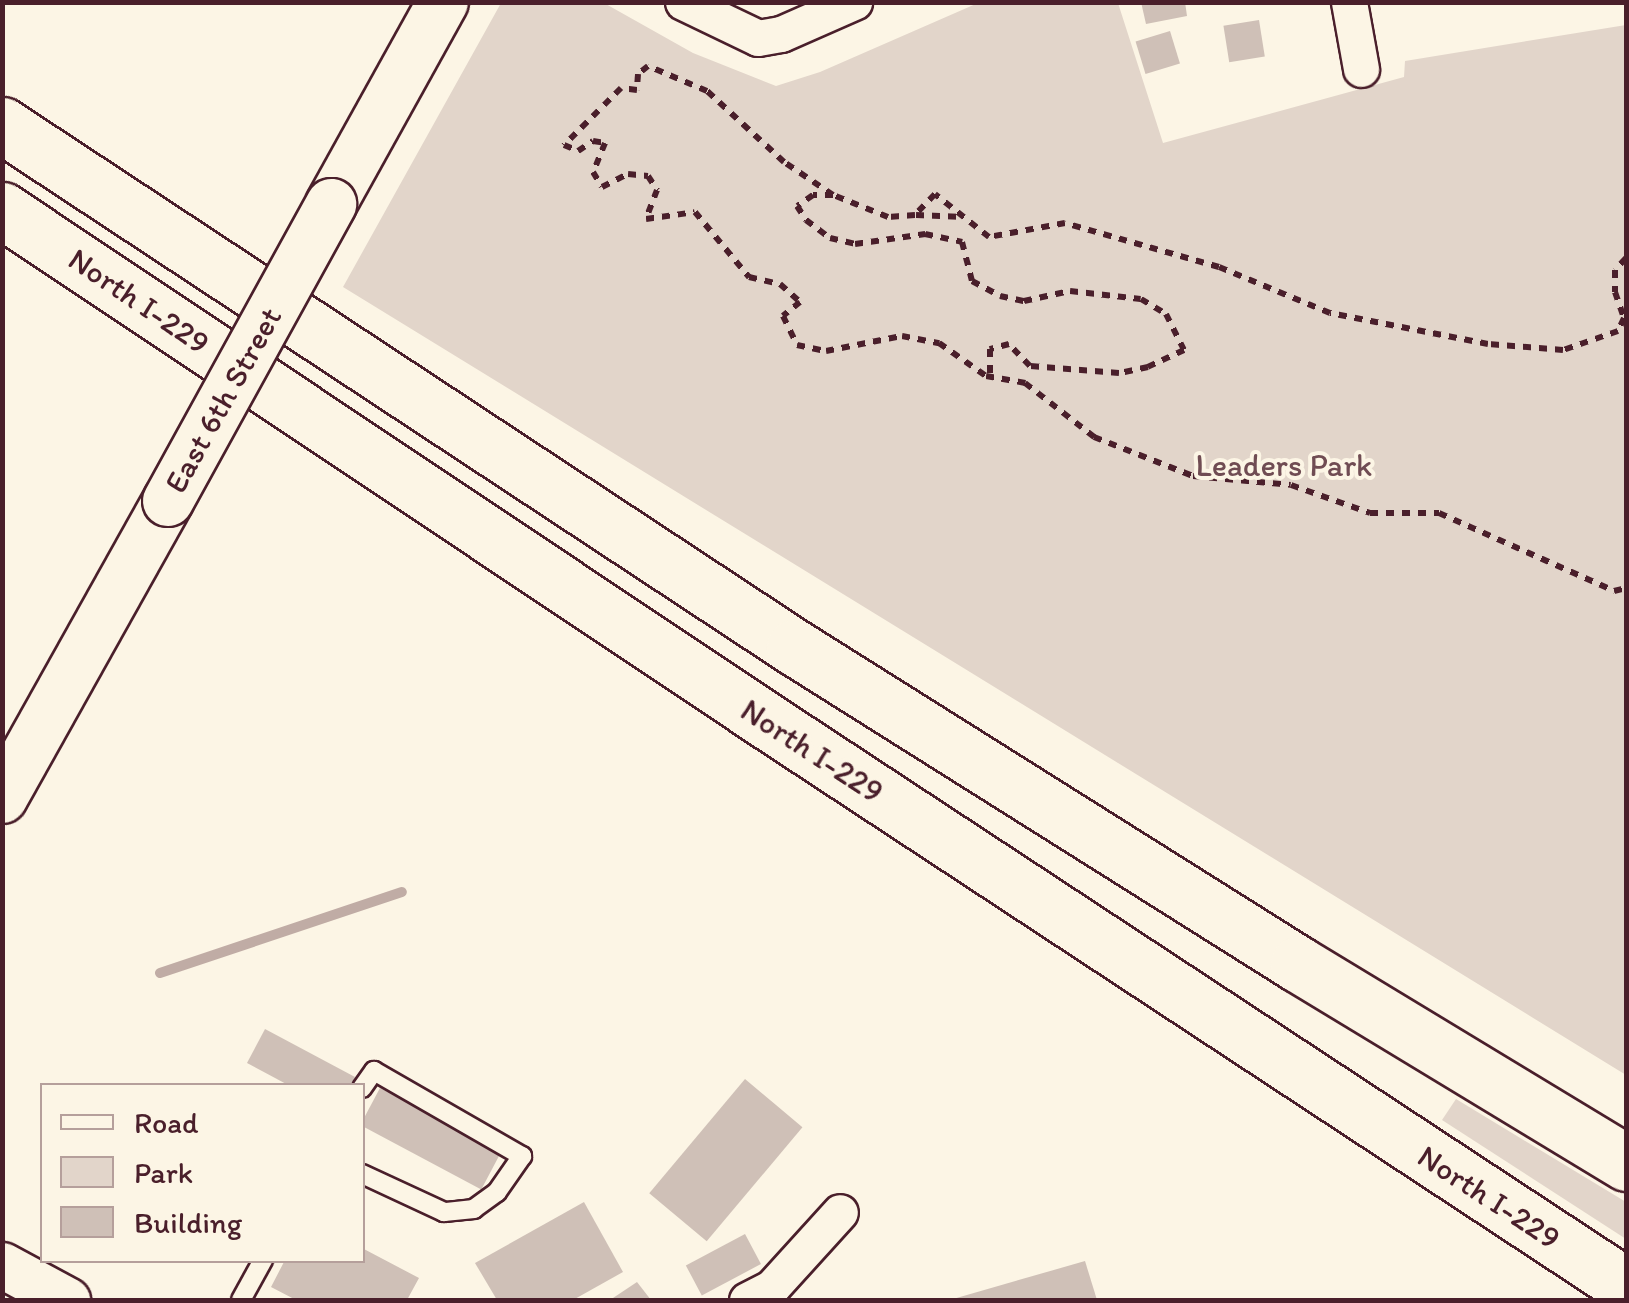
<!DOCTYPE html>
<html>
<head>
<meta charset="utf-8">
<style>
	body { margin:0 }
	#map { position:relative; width:1629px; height:1303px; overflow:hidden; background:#fcf5e5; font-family:Itim,sans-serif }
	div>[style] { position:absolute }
	.green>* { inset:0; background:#e2d5ca }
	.stream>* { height:10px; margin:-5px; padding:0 5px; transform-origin:5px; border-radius:5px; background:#c0aca5 }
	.building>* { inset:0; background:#cfc0b7; transform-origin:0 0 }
	.path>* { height:6px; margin-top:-3px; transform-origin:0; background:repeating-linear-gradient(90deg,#4a1f2b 0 8px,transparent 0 16px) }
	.roads { filter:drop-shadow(2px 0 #4a1f2b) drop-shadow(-2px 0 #4a1f2b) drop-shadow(0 2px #4a1f2b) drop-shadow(0 -2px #4a1f2b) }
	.service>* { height:18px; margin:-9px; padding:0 9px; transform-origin:9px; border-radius:9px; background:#fcf5e5 }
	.minor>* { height:35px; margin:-17.5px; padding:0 17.5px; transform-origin:17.5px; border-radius:17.5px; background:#fcf5e5 }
	.tertiary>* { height:45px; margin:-22.5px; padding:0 22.5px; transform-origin:22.5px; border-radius:22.5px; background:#fcf5e5 }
	.secondary>* { height:50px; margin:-25px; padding:0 25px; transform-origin:25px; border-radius:25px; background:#fcf5e5 }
	.motorway>* { height:55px; margin:-27.5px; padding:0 27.5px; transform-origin:27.5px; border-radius:27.5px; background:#fcf5e5 }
	.bridges { filter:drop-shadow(2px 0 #4a1f2b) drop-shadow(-2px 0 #4a1f2b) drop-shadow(0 2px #4a1f2b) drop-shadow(0 -2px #4a1f2b) }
	.secondary-bridge>* { height:50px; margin:-25px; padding:0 25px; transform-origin:25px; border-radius:25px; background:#fcf5e5 }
	span { translate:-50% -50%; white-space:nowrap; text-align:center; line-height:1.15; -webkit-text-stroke:8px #fcf5e5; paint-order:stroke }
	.street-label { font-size:32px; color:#4a1f2b }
	.park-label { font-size:32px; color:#704c53 }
	.frame { position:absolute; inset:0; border:5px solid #4a1f2b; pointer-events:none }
	.legend { position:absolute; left:40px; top:1083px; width:325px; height:180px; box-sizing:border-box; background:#fcf5e5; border:2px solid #b59f9b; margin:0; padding:12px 18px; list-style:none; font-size:30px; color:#4a1f2b }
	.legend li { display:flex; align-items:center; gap:20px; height:50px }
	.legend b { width:50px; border:2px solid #b59f9b }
</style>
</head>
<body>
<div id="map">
	<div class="green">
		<div style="clip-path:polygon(501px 3px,604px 3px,693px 53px,776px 86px,820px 72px,978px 3px,1118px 3px,1163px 143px,1404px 77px,1405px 61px,1626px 25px,1626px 1075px,343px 287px)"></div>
		<div style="clip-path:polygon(1456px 1099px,1626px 1202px,1626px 1239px,1442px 1120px)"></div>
	</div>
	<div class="stream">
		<div style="left:160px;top:973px;width:255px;rotate:-18.5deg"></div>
	</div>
	<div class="building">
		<div style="clip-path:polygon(1141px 2px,1185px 2px,1187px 16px,1146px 24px)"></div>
		<div style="left:1259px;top:20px;width:37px;height:36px;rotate:81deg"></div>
		<div style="left:1170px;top:31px;width:34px;height:36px;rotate:73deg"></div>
		<div style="clip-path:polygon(265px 1029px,355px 1077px,351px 1086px,290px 1086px,247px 1063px)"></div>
		<div style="left:745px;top:1079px;width:75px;height:149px;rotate:40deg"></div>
		<div style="left:380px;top:1088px;width:137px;height:42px;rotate:28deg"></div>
		<div style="clip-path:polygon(584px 1202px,623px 1272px,573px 1300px,497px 1300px,475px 1263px)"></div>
		<div style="left:745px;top:1234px;width:34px;height:67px;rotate:62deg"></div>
		<div style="clip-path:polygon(362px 1248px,419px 1278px,407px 1300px,296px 1300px,271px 1287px,285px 1260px,362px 1260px)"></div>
		<div style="clip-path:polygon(1085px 1261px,1097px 1300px,953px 1300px,953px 1299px)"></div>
		<div style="clip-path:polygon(637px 1282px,651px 1300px,610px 1300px)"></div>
	</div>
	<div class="path">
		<div style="left:833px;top:195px;width:20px;rotate:180deg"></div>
		<div style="left:813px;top:195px;width:19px;rotate:145deg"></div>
		<div style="left:797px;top:206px;width:17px;rotate:57deg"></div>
		<div style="left:806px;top:220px;width:30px;rotate:37deg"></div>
		<div style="left:830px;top:238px;width:26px;rotate:13deg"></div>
		<div style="left:855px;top:244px;width:71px;rotate:-8.1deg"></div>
		<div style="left:925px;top:234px;width:38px;rotate:12deg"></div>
		<div style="left:962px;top:242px;width:40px;rotate:75.6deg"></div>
		<div style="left:972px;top:281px;width:32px;rotate:28deg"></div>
		<div style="left:1000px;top:296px;width:25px;rotate:12deg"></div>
		<div style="left:1024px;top:301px;width:47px;rotate:-12.3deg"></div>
		<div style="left:1070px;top:291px;width:71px;rotate:6.4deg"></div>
		<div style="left:1141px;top:299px;width:29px;rotate:31deg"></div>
		<div style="left:1166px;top:314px;width:40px;rotate:63.4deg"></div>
		<div style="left:1184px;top:350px;width:40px;rotate:155deg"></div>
		<div style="left:1148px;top:367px;width:30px;rotate:168deg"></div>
		<div style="left:1119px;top:373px;width:89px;rotate:-175.5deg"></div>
		<div style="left:1030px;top:366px;width:30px;rotate:-134deg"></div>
		<div style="left:1009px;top:344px;width:20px;rotate:165deg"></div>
		<div style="left:990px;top:349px;width:28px;rotate:90deg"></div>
		<div style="left:916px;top:215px;width:48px;rotate:2.4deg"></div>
		<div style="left:1626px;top:258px;width:16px;rotate:133deg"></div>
		<div style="left:1615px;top:270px;width:22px;rotate:90deg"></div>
		<div style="left:1615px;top:292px;width:28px;rotate:71deg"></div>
		<div style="left:1624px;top:318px;width:14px;rotate:115deg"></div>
		<div style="left:1618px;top:331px;width:58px;rotate:160.9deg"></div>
		<div style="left:1563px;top:350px;width:75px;rotate:-175.4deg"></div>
		<div style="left:1488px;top:344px;width:161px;rotate:-168.9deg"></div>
		<div style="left:1330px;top:313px;width:120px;rotate:-157.5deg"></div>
		<div style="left:1219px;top:267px;width:160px;rotate:-164.1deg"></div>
		<div style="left:1065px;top:223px;width:77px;rotate:169.6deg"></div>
		<div style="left:989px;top:237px;width:69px;rotate:-141.5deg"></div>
		<div style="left:935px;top:194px;width:29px;rotate:134deg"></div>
		<div style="left:915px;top:215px;width:27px;rotate:176deg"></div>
		<div style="left:888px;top:217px;width:59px;rotate:-158.2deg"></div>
		<div style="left:833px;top:195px;width:59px;rotate:-146deg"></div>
		<div style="left:784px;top:162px;width:105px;rotate:-137.3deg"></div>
		<div style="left:707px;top:91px;width:64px;rotate:-157deg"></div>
		<div style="left:648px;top:66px;width:13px;rotate:141deg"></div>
		<div style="left:638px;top:74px;width:16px;rotate:94deg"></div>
		<div style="left:637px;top:90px;width:16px;rotate:-173deg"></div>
		<div style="left:621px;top:88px;width:81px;rotate:135deg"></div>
		<div style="left:564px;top:145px;width:15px;rotate:23deg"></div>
		<div style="left:578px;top:151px;width:18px;rotate:-34deg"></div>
		<div style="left:593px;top:141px;width:12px;rotate:9deg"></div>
		<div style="left:605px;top:143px;width:31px;rotate:112deg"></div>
		<div style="left:593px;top:172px;width:17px;rotate:59deg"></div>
		<div style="left:602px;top:187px;width:29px;rotate:-27deg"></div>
		<div style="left:628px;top:174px;width:20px;rotate:6deg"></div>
		<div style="left:648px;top:176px;width:17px;rotate:57deg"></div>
		<div style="left:657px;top:190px;width:31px;rotate:111deg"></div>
		<div style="left:646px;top:219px;width:49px;rotate:-8.1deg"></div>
		<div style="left:695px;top:212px;width:85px;rotate:50.3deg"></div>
		<div style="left:749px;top:277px;width:32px;rotate:13deg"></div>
		<div style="left:780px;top:284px;width:27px;rotate:42deg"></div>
		<div style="left:800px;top:302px;width:22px;rotate:141deg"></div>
		<div style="left:783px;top:316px;width:32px;rotate:64deg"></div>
		<div style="left:797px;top:345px;width:30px;rotate:12deg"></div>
		<div style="left:826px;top:351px;width:77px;rotate:-11.2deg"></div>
		<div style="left:902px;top:336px;width:38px;rotate:11deg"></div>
		<div style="left:939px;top:343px;width:57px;rotate:35.1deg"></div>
		<div style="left:986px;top:376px;width:40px;rotate:10deg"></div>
		<div style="left:1025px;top:383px;width:88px;rotate:38deg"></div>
		<div style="left:1094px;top:437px;width:106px;rotate:21.5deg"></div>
		<div style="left:1193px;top:476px;width:98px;rotate:5.2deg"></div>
		<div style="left:1291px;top:485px;width:84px;rotate:19.5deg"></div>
		<div style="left:1370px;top:513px;width:69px"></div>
		<div style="left:1439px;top:513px;width:192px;rotate:24deg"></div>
		<div style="left:1614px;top:591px;width:12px;rotate:-14deg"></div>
	</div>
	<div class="roads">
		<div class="service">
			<div style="left:362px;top:1088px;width:21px;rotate:-55deg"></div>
			<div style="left:374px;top:1071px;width:171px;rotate:29.9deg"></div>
			<div style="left:522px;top:1156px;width:44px;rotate:124.8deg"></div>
			<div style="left:497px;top:1192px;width:29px;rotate:144deg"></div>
			<div style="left:474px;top:1209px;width:30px;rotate:174deg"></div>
			<div style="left:444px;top:1212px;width:90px;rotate:-155.1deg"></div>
			<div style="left:241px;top:1300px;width:46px;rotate:-61.2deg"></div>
		</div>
		<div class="minor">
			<div style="left:683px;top:2px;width:83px;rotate:25.6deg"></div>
			<div style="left:758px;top:38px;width:23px;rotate:-10deg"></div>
			<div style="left:781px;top:34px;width:80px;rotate:-23.7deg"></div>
			<div style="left:1349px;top:2px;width:68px;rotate:79.8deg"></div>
			<div style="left:747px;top:1300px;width:28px;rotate:-27deg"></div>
			<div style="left:772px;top:1287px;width:101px;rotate:-47.8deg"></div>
		</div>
		<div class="tertiary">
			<div style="left:2px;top:1265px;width:74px;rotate:28.3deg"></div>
		</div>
		<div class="secondary">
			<div style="left:331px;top:204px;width:231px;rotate:-61deg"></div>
			<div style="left:2px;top:798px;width:340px;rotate:-60.8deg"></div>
		</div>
		<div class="motorway">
			<div style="left:2px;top:125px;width:949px;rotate:33.39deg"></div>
			<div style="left:794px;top:647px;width:595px;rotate:32.17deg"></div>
			<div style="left:1298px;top:964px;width:384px;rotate:31.2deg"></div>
			<div style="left:2px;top:210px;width:916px;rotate:33.74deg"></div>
			<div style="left:764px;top:719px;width:1032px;rotate:33.34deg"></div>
		</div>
	</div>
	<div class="bridges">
		<div class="secondary-bridge">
			<div style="left:168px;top:501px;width:339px;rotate:-61.2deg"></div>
		</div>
	</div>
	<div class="street-label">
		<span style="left:139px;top:301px;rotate:34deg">North I-229</span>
		<span style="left:223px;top:400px;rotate:-61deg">East 6th Street</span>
		<span style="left:812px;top:751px;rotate:33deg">North I-229</span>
		<span style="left:1489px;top:1197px;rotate:33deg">North I-229</span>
	</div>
	<div class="park-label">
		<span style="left:1284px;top:465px">Leaders Park</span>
	</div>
	<div class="frame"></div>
	<ul class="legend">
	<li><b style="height:12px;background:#fcf5e5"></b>Road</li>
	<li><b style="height:28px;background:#e2d5ca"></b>Park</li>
	<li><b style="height:28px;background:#cfc0b7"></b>Building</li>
	</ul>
</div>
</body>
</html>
